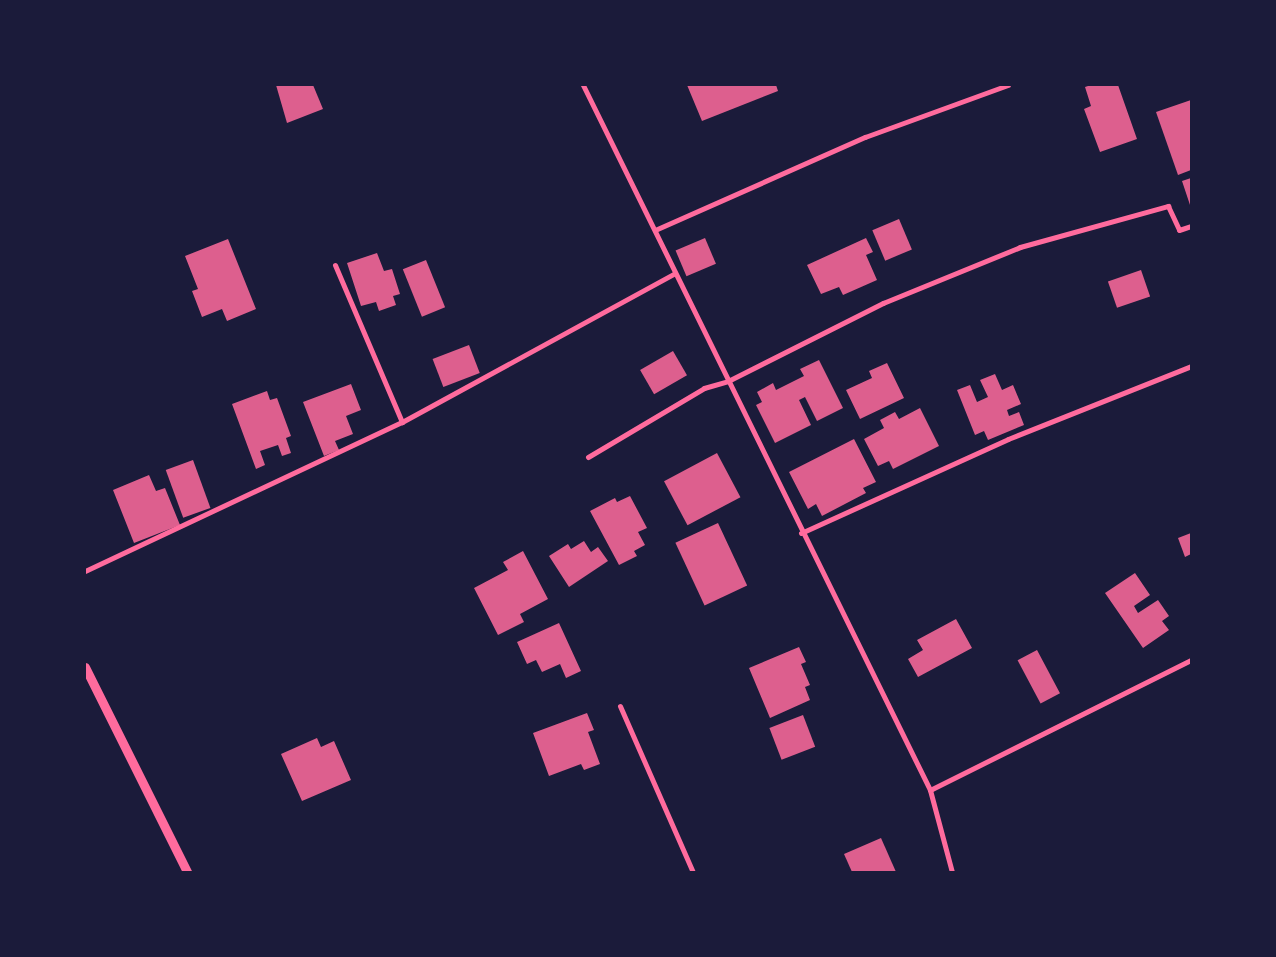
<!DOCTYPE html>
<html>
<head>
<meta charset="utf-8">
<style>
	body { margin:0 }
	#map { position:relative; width:1276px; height:957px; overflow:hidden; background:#1b1b3a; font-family:Manrope,sans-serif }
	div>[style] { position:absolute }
	.building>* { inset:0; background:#dd5f8e; transform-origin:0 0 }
	.minor>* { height:5px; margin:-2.5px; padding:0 2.5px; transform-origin:2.5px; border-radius:2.5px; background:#ff6b9d }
	.tertiary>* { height:9px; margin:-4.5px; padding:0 4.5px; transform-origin:4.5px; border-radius:4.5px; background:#ff6b9d }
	span { translate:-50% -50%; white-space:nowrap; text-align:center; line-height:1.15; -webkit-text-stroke:4px #1b1b3a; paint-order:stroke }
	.frame { position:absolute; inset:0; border:86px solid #1b1b3a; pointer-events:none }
</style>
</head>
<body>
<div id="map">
	<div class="building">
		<div style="clip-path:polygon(276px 85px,313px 85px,323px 109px,287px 123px)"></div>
		<div style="clip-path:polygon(687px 85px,776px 85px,778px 91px,702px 121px)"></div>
		<div style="clip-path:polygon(1091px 85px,1118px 85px,1137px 139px,1100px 152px,1084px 109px,1091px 106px,1085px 87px)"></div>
		<div style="clip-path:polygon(1191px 100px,1191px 170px,1178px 175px,1156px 112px)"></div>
		<div style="clip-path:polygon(1191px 178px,1191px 208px,1182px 181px)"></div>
		<div style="left:899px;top:219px;width:33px;height:29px;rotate:67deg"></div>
		<div style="left:705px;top:238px;width:28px;height:32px;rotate:67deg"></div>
		<div style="clip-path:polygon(866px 238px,873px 252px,866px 255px,877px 280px,843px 295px,839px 287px,821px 294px,807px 265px)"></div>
		<div style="clip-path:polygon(228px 239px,256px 309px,227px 321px,222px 309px,202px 317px,192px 291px,198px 289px,185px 256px)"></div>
		<div style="clip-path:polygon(377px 253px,384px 271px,392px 269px,400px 294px,393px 296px,396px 305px,379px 311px,376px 302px,361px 306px,347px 263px)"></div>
		<div style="left:426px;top:260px;width:51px;height:25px;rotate:68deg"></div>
		<div style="left:1141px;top:270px;width:28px;height:35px;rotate:71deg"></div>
		<div style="left:469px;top:345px;width:30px;height:39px;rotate:69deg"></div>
		<div style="left:673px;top:351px;width:28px;height:38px;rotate:60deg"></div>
		<div style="clip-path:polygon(819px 360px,843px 408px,817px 421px,805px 397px,799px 400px,811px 425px,775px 443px,756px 405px,762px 402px,757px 392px,773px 383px,776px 390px,804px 376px,800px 369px)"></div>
		<div style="clip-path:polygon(887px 363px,904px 398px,860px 419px,846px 390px,872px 378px,869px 371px)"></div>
		<div style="clip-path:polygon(995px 374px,1002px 390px,1013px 385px,1021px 404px,1007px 410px,1009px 416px,1019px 412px,1024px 425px,988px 440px,984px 431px,975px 435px,957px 390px,970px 385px,977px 402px,988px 397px,980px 380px)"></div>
		<div style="clip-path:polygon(351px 384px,361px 410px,346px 416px,353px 434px,335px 441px,339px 450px,324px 456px,303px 402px)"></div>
		<div style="clip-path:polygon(267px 391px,270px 400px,277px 398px,291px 436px,286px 438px,291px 453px,282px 456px,278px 445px,260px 451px,265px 465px,256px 469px,232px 404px)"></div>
		<div style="clip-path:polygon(920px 408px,939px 446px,893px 469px,889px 461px,878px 466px,864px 439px,884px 428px,880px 420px,895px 412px,899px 419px)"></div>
		<div style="clip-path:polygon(854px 439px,876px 482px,863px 488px,866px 493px,822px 516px,816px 504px,808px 509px,789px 472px)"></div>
		<div style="left:717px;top:453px;width:50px;height:60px;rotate:62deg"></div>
		<div style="left:193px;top:460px;width:51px;height:29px;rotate:70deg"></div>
		<div style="clip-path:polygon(149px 475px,156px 491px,165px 488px,180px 525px,134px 543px,113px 490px)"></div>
		<div style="clip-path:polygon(630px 496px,647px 528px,638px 532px,645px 545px,634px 551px,637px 556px,619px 565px,590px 511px,615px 498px,617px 502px)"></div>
		<div style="left:718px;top:523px;width:69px;height:47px;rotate:65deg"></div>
		<div style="clip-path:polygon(1191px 533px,1191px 554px,1185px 557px,1178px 538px)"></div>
		<div style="clip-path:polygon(584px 541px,591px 552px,598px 547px,608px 561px,569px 587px,549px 556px,568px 544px,571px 549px)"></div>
		<div style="clip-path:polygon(523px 551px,548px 599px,520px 614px,524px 622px,498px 635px,474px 588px,508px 570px,503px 562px)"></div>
		<div style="clip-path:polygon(1135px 573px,1150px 595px,1134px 606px,1138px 613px,1158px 600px,1169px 616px,1162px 621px,1169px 630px,1143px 648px,1105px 593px)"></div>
		<div style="clip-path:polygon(956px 619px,972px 648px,918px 677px,908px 659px,923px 650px,917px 640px)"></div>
		<div style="clip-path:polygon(559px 623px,581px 671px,566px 678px,560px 664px,542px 672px,536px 660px,527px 664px,517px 642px)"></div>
		<div style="clip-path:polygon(799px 647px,806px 662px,801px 664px,810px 685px,805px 687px,810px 700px,770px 718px,749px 668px)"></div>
		<div style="left:1037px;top:650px;width:49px;height:22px;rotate:62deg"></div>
		<div style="clip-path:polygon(587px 713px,594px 730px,588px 732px,600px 764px,584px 770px,581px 764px,549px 776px,533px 733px)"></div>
		<div style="left:803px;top:715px;width:34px;height:36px;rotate:69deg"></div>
		<div style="clip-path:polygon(317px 738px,321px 747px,334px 741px,351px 780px,302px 801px,281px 754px)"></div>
		<div style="clip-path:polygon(881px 838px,896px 872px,852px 872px,844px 854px)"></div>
	</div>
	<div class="minor">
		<div style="left:583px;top:85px;width:786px;rotate:63.79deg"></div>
		<div style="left:930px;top:790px;width:85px;rotate:75deg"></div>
		<div style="left:655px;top:230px;width:230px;rotate:-23.9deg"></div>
		<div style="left:865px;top:137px;width:152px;rotate:-20deg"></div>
		<div style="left:335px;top:265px;width:171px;rotate:66.9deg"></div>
		<div style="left:588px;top:457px;width:135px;rotate:-30.7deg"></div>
		<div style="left:704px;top:388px;width:25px;rotate:-16deg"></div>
		<div style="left:728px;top:381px;width:174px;rotate:-26.7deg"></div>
		<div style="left:883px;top:303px;width:148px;rotate:-22.2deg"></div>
		<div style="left:1020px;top:247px;width:154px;rotate:-15.5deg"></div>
		<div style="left:1168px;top:206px;width:26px;rotate:65deg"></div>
		<div style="left:1179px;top:230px;width:13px;rotate:-18deg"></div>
		<div style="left:801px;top:533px;width:227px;rotate:-24.4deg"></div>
		<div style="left:1008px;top:439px;width:197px;rotate:-21.7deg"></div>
		<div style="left:85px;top:571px;width:350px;rotate:-25.2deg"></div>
		<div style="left:402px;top:422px;width:311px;rotate:-28.6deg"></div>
		<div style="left:620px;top:706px;width:181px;rotate:66.3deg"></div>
		<div style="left:930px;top:790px;width:292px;rotate:-26.5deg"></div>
	</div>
	<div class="tertiary">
		<div style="left:85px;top:667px;width:229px;rotate:63.5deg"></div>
	</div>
	<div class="frame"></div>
</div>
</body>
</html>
